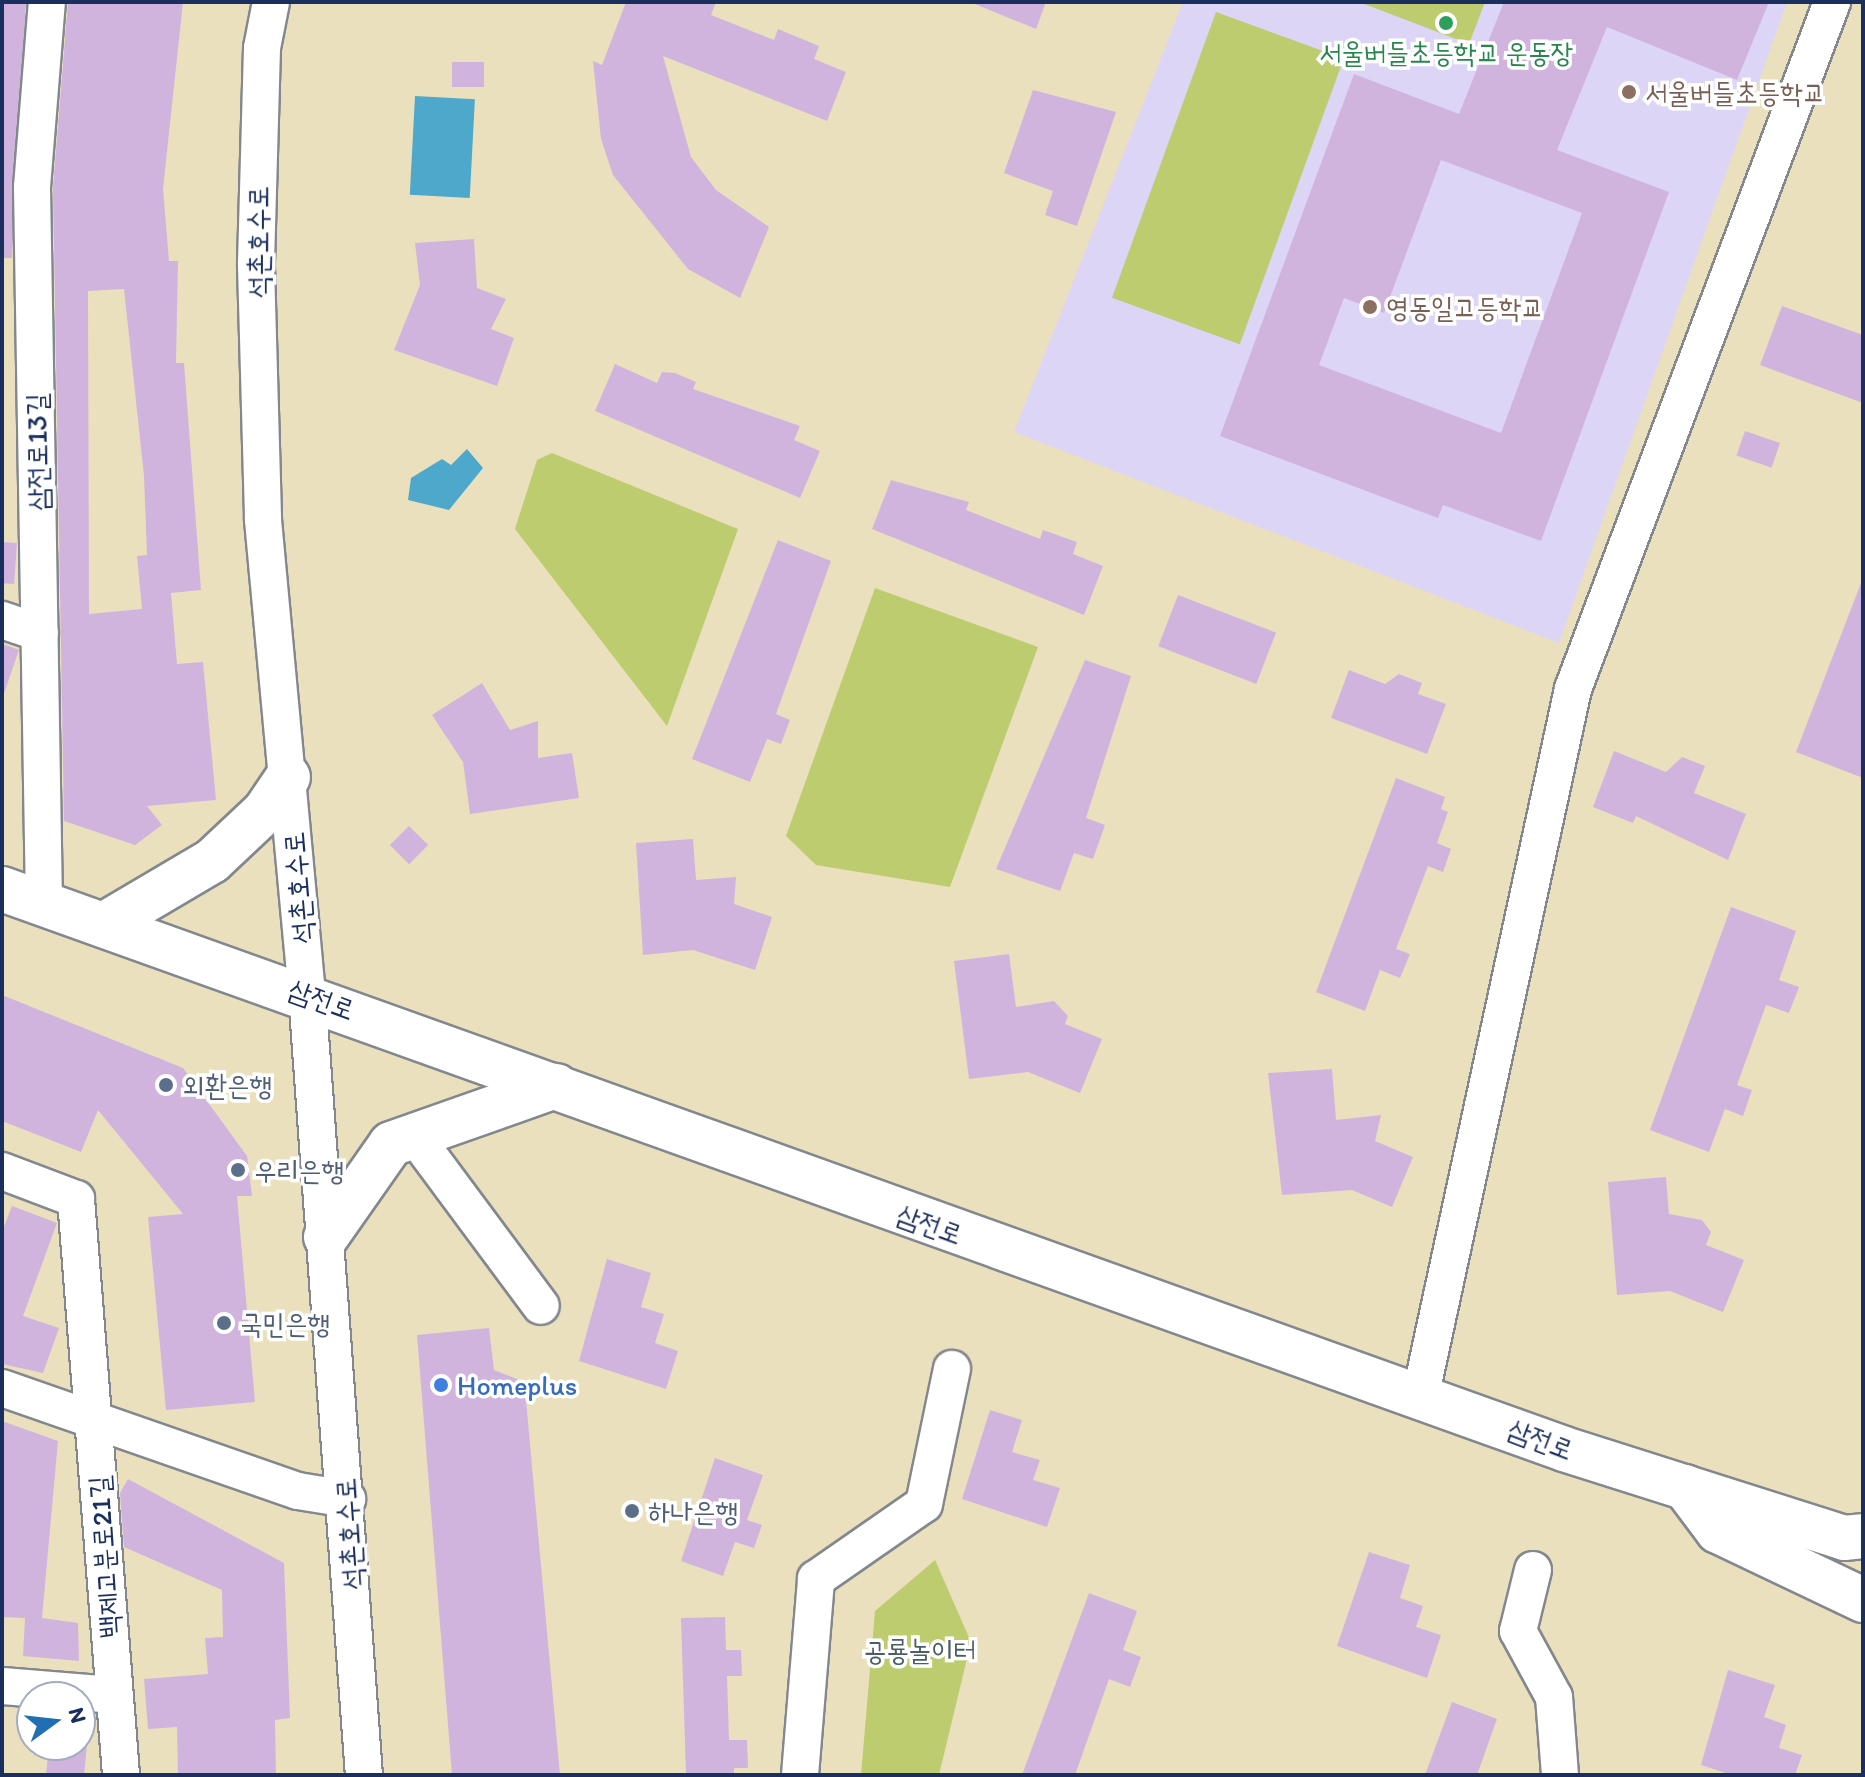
<!DOCTYPE html>
<html>
<head>
<meta charset="utf-8">
<style>
	body { margin:0 }
	#map { position:relative; width:1865px; height:1777px; overflow:hidden; background:#eae0bd; font-family:Itim,"Poor Story",sans-serif }
	div>[style] { position:absolute }
	.built>* { inset:0; background:#ddd5f6 }
	.green>* { inset:0; background:#bccc6f; transform-origin:0 0 }
	.water>* { inset:0; background:#4ea8cb; transform-origin:0 0 }
	.building>* { inset:0; background:#d1b4de; transform-origin:0 0 }
	.roads { filter:drop-shadow(2px 0 #82888e) drop-shadow(-2px 0 #82888e) drop-shadow(0 2px #82888e) drop-shadow(0 -2px #82888e) }
	.minor>* { height:36px; margin:-18px; padding:0 18px; transform-origin:18px; border-radius:18px; background:#fff }
	.major>* { height:44px; margin:-22px; padding:0 22px; transform-origin:22px; border-radius:22px; background:#fff }
	.dots>* { width:22px; height:22px; translate:-50% -50%; box-sizing:border-box; border:4px solid #fff; border-radius:50% }
	span { translate:-50% -50%; white-space:nowrap; text-align:center; line-height:1.15; -webkit-text-stroke:7px #fff; paint-order:stroke }
	.leisure-label { font-size:28px; color:#27864d }
	.education-label { font-size:28px; color:#785e54 }
	.left { translate:0 -50%; text-align:left }
	.street-label { font-size:28px; color:#1b2f5e }
	.service-label { font-size:28px; color:#4e5e75 }
	.shop-label { font-size:28px; color:#366cbe }
	.park-label { font-size:28px; color:#4b5e63 }
	.frame { position:absolute; inset:0; border:4px solid #1b2f5e; pointer-events:none }
	.north { position:absolute; left:16px; top:1681px; width:80px; height:80px; box-sizing:border-box; background:#fff; border:2px solid #a4acbf; border-radius:50%; rotate:75deg; font-size:22px; font-weight:700; line-height:32px; text-align:center; color:#1b2f5e }
	.north::after { content:''; display:block; margin:auto; width:28px; height:36px; background:#1f6fb2; clip-path:polygon(50% 0,100% 100%,50% 72%,0 100%) }
</style>
</head>
<body>
<div id="map">
	<div class="built">
		<div style="clip-path:polygon(1183px 2px,1787px 2px,1559px 643px,1014px 432px)"></div>
	</div>
	<div class="green">
		<div style="clip-path:polygon(1359px 2px,1485px 2px,1469px 44px)"></div>
		<div style="left:1216px;top:12px;width:136px;height:304px;rotate:20deg"></div>
		<div style="clip-path:polygon(552px 453px,738px 529px,667px 726px,515px 529px,537px 460px)"></div>
		<div style="clip-path:polygon(875px 588px,1038px 647px,950px 887px,816px 865px,786px 836px)"></div>
		<div style="clip-path:polygon(935px 1560px,971px 1642px,939px 1775px,861px 1775px,875px 1611px)"></div>
	</div>
	<div class="water">
		<div style="left:415px;top:96px;width:60px;height:99px;rotate:3deg"></div>
		<div style="clip-path:polygon(467px 449px,483px 468px,449px 510px,408px 500px,411px 478px,442px 459px,451px 465px)"></div>
	</div>
	<div class="building">
		<div style="clip-path:polygon(2px 2px,26px 2px,12px 258px,2px 258px)"></div>
		<div style="clip-path:polygon(evenodd,68px 2px,183px 2px,163px 189px,169px 261px,178px 261px,176px 363px,184px 363px,201px 590px,171px 593px,177px 664px,203px 662px,216px 800px,147px 806px,162px 825px,135px 845px,64px 821px,53px 188px,68px 2px,124px 289px,144px 476px,147px 555px,137px 556px,142px 609px,89px 614px,88px 291px,124px 289px)"></div>
		<div style="clip-path:polygon(626px 2px,716px 2px,711px 15px,774px 40px,778px 29px,819px 46px,814px 59px,846px 72px,827px 121px,663px 56px,691px 157px,716px 190px,769px 227px,740px 298px,688px 269px,613px 175px,601px 139px,593px 61px,602px 65px)"></div>
		<div style="clip-path:polygon(970px 2px,1046px 2px,1036px 29px)"></div>
		<div style="clip-path:polygon(evenodd,1504px 2px,1769px 2px,1737px 80px,1607px 27px,1557px 150px,1669px 192px,1541px 541px,1443px 505px,1438px 518px,1220px 436px,1354px 74px,1459px 114px,1504px 2px,1441px 160px,1582px 213px,1501px 433px,1319px 365px,1344px 298px,1384px 313px,1441px 160px)"></div>
		<div style="left:484px;top:62px;width:25px;height:32px;rotate:90deg"></div>
		<div style="clip-path:polygon(1033px 90px,1116px 112px,1077px 226px,1045px 215px,1053px 191px,1004px 173px)"></div>
		<div style="clip-path:polygon(474px 239px,477px 288px,506px 299px,491px 329px,514px 338px,497px 386px,394px 350px,420px 285px,415px 243px)"></div>
		<div style="clip-path:polygon(1782px 306px,1863px 335px,1863px 403px,1760px 365px)"></div>
		<div style="clip-path:polygon(615px 364px,657px 383px,662px 372px,675px 373px,696px 382px,693px 389px,800px 426px,794px 440px,820px 451px,800px 498px,595px 411px)"></div>
		<div style="left:1745px;top:431px;width:37px;height:26px;rotate:19deg"></div>
		<div style="clip-path:polygon(891px 480px,969px 502px,966px 510px,1040px 539px,1043px 530px,1077px 542px,1073px 554px,1103px 566px,1084px 615px,872px 529px)"></div>
		<div style="clip-path:polygon(778px 540px,831px 561px,776px 714px,790px 720px,781px 744px,767px 739px,750px 782px,692px 759px)"></div>
		<div style="left:2px;top:542px;width:15px;height:41px;rotate:4deg"></div>
		<div style="clip-path:polygon(1861px 583px,1863px 583px,1863px 778px,1796px 752px)"></div>
		<div style="left:1178px;top:595px;width:105px;height:55px;rotate:21deg"></div>
		<div style="left:2px;top:644px;width:18px;height:86px;rotate:19deg"></div>
		<div style="clip-path:polygon(1085px 660px,1131px 676px,1086px 818px,1105px 825px,1093px 859px,1074px 853px,1060px 891px,996px 869px)"></div>
		<div style="clip-path:polygon(1349px 670px,1385px 684px,1399px 674px,1422px 683px,1418px 694px,1446px 704px,1427px 754px,1331px 718px)"></div>
		<div style="clip-path:polygon(482px 683px,510px 730px,538px 721px,538px 758px,572px 753px,579px 798px,470px 814px,463px 762px,432px 715px)"></div>
		<div style="clip-path:polygon(1614px 751px,1666px 772px,1682px 757px,1705px 766px,1694px 793px,1746px 814px,1728px 860px,1636px 816px,1633px 823px,1593px 807px)"></div>
		<div style="clip-path:polygon(1396px 778px,1445px 797px,1441px 809px,1448px 812px,1437px 843px,1451px 849px,1443px 872px,1428px 866px,1396px 949px,1410px 954px,1400px 978px,1380px 970px,1365px 1011px,1316px 992px)"></div>
		<div style="left:409px;top:826px;width:27px;height:27px;rotate:45deg"></div>
		<div style="clip-path:polygon(693px 839px,696px 880px,736px 877px,734px 904px,772px 917px,755px 970px,693px 950px,643px 955px,636px 843px)"></div>
		<div style="clip-path:polygon(1731px 907px,1796px 931px,1779px 980px,1799px 987px,1789px 1013px,1766px 1005px,1737px 1085px,1752px 1090px,1743px 1116px,1725px 1109px,1709px 1152px,1650px 1130px)"></div>
		<div style="clip-path:polygon(1009px 954px,1016px 1007px,1054px 1001px,1068px 1016px,1065px 1024px,1102px 1039px,1080px 1093px,1028px 1072px,969px 1079px,954px 961px)"></div>
		<div style="clip-path:polygon(2px 995px,183px 1068px,247px 1156px,252px 1196px,237px 1196px,255px 1402px,166px 1410px,148px 1217px,183px 1214px,98px 1110px,81px 1152px,2px 1121px)"></div>
		<div style="clip-path:polygon(1332px 1069px,1336px 1120px,1381px 1115px,1375px 1141px,1413px 1157px,1392px 1207px,1352px 1190px,1282px 1195px,1268px 1073px)"></div>
		<div style="clip-path:polygon(1666px 1177px,1669px 1214px,1702px 1220px,1711px 1232px,1706px 1245px,1744px 1260px,1723px 1312px,1670px 1291px,1617px 1295px,1608px 1182px)"></div>
		<div style="clip-path:polygon(12px 1206px,57px 1223px,23px 1316px,59px 1328px,43px 1373px,2px 1364px,2px 1232px)"></div>
		<div style="clip-path:polygon(607px 1259px,651px 1273px,641px 1307px,664px 1314px,655px 1343px,678px 1351px,666px 1389px,579px 1361px)"></div>
		<div style="clip-path:polygon(489px 1328px,494px 1370px,517px 1379px,526px 1400px,560px 1775px,452px 1775px,417px 1335px)"></div>
		<div style="clip-path:polygon(990px 1410px,1022px 1420px,1012px 1452px,1040px 1460px,1033px 1480px,1060px 1488px,1047px 1527px,962px 1499px)"></div>
		<div style="clip-path:polygon(2px 1421px,58px 1441px,42px 1618px,78px 1623px,79px 1661px,23px 1656px,25px 1618px,2px 1617px)"></div>
		<div style="clip-path:polygon(715px 1458px,763px 1475px,747px 1520px,762px 1525px,754px 1548px,735px 1542px,723px 1576px,681px 1561px)"></div>
		<div style="clip-path:polygon(128px 1479px,284px 1563px,290px 1718px,275px 1720px,276px 1775px,178px 1775px,177px 1727px,148px 1729px,144px 1679px,208px 1674px,205px 1638px,223px 1637px,222px 1590px,124px 1547px,120px 1493px)"></div>
		<div style="clip-path:polygon(1369px 1552px,1410px 1565px,1400px 1598px,1423px 1606px,1416px 1627px,1441px 1635px,1427px 1678px,1337px 1646px)"></div>
		<div style="clip-path:polygon(1089px 1593px,1137px 1611px,1123px 1650px,1141px 1657px,1130px 1687px,1109px 1679px,1075px 1775px,1022px 1775px)"></div>
		<div style="clip-path:polygon(725px 1617px,726px 1650px,741px 1650px,742px 1676px,727px 1676px,729px 1740px,747px 1740px,748px 1768px,734px 1768px,734px 1775px,686px 1775px,681px 1618px)"></div>
		<div style="clip-path:polygon(1728px 1670px,1775px 1685px,1764px 1717px,1786px 1725px,1779px 1748px,1802px 1755px,1795px 1775px,1732px 1775px,1701px 1765px)"></div>
		<div style="clip-path:polygon(1452px 1702px,1497px 1719px,1477px 1775px,1425px 1775px)"></div>
		<div style="clip-path:polygon(49px 1745px,87px 1745px,84px 1775px,46px 1775px)"></div>
	</div>
	<div class="roads">
		<div class="minor">
			<div style="left:271px;top:2px;width:47px;rotate:101.1deg"></div>
			<div style="left:262px;top:48px;width:218px;rotate:91.6deg"></div>
			<div style="left:256px;top:266px;width:254px;rotate:88.4deg"></div>
			<div style="left:263px;top:520px;width:476px;rotate:84.7deg"></div>
			<div style="left:307px;top:994px;width:783px;rotate:85.83deg"></div>
			<div style="left:2px;top:620px;width:40px;rotate:18.9deg"></div>
			<div style="left:44px;top:903px;width:716px;rotate:-90.96deg"></div>
			<div style="left:32px;top:187px;width:186px;rotate:-85.4deg"></div>
			<div style="left:422px;top:1146px;width:199px;rotate:53.4deg"></div>
			<div style="left:2px;top:1171px;width:79px;rotate:20.7deg"></div>
			<div style="left:76px;top:1199px;width:578px;rotate:85.53deg"></div>
			<div style="left:2px;top:1388px;width:313px;rotate:19.2deg"></div>
			<div style="left:298px;top:1491px;width:50px;rotate:9.3deg"></div>
			<div style="left:1421px;top:1393px;width:720px;rotate:-77.82deg"></div>
			<div style="left:1573px;top:689px;width:734px;rotate:-69.34deg"></div>
			<div style="left:1533px;top:1570px;width:63px;rotate:103.8deg"></div>
			<div style="left:1518px;top:1631px;width:75px;rotate:61.4deg"></div>
			<div style="left:1554px;top:1697px;width:78px;rotate:85.6deg"></div>
			<div style="left:2px;top:1686px;width:111px;rotate:4.6deg"></div>
			<div style="left:800px;top:1775px;width:197px;rotate:-85.3deg"></div>
			<div style="left:816px;top:1579px;width:131px;rotate:-34.8deg"></div>
			<div style="left:924px;top:1504px;width:138px;rotate:-78.3deg"></div>
		</div>
		<div class="major">
			<div style="left:2px;top:889px;width:1659px;rotate:19.72deg"></div>
			<div style="left:1564px;top:1449px;width:294px;rotate:17.6deg"></div>
			<div style="left:1844px;top:1538px;width:19px;rotate:-6deg"></div>
			<div style="left:105px;top:924px;width:124px;rotate:-30.5deg"></div>
			<div style="left:212px;top:861px;width:73px;rotate:-43.3deg"></div>
			<div style="left:265px;top:811px;width:41px;rotate:-55.9deg"></div>
			<div style="left:326px;top:1237px;width:113px;rotate:-55deg"></div>
			<div style="left:391px;top:1144px;width:175px;rotate:-19.4deg"></div>
			<div style="left:1685px;top:1487px;width:55px;rotate:53.1deg"></div>
			<div style="left:1718px;top:1531px;width:161px;rotate:25.4deg"></div>
		</div>
	</div>
	<div class="dots">
		<div style="left:1446px;top:23px;background:#2e9e5b"></div>
		<div style="left:1629px;top:92px;background:#8d6e63"></div>
		<div style="left:1370px;top:307px;background:#8d6e63"></div>
		<div style="left:166px;top:1085px;background:#5c6f8a"></div>
		<div style="left:238px;top:1170px;background:#5c6f8a"></div>
		<div style="left:224px;top:1323px;background:#5c6f8a"></div>
		<div style="left:441px;top:1385px;background:#3f7fe0"></div>
		<div style="left:632px;top:1511px;background:#5c6f8a"></div>
	</div>
	<div class="leisure-label">
		<span style="left:1446px;top:52px">서울버들초등학교 운동장</span>
	</div>
	<div class="education-label">
		<span class="left" style="left:1645px;top:92px">서울버들초등학교</span>
		<span class="left" style="left:1386px;top:307px">영동일고등학교</span>
	</div>
	<div class="street-label">
		<span style="left:258px;top:242px;rotate:-90deg">석촌호수로</span>
		<span style="left:37px;top:452px;rotate:-91deg">삼전로13길</span>
		<span style="left:298px;top:888px;rotate:-95deg">석촌호수로</span>
		<span style="left:322px;top:999px;rotate:20deg">삼전로</span>
		<span style="left:930px;top:1224px;rotate:20deg">삼전로</span>
		<span style="left:1541px;top:1439px;rotate:21deg">삼전로</span>
		<span style="left:349px;top:1534px;rotate:-94deg">석촌호수로</span>
		<span style="left:104px;top:1557px;rotate:-94deg">백제고분로21길</span>
	</div>
	<div class="service-label">
		<span class="left" style="left:182px;top:1085px">외환은행</span>
		<span class="left" style="left:254px;top:1170px">우리은행</span>
		<span class="left" style="left:240px;top:1323px">국민은행</span>
		<span class="left" style="left:648px;top:1511px">하나은행</span>
	</div>
	<div class="shop-label">
		<span class="left" style="left:457px;top:1385px">Homeplus</span>
	</div>
	<div class="park-label">
		<span style="left:920px;top:1650px">공룡놀이터</span>
	</div>
	<div class="frame"></div>
	<div class="north">N</div>
</div>
</body>
</html>
